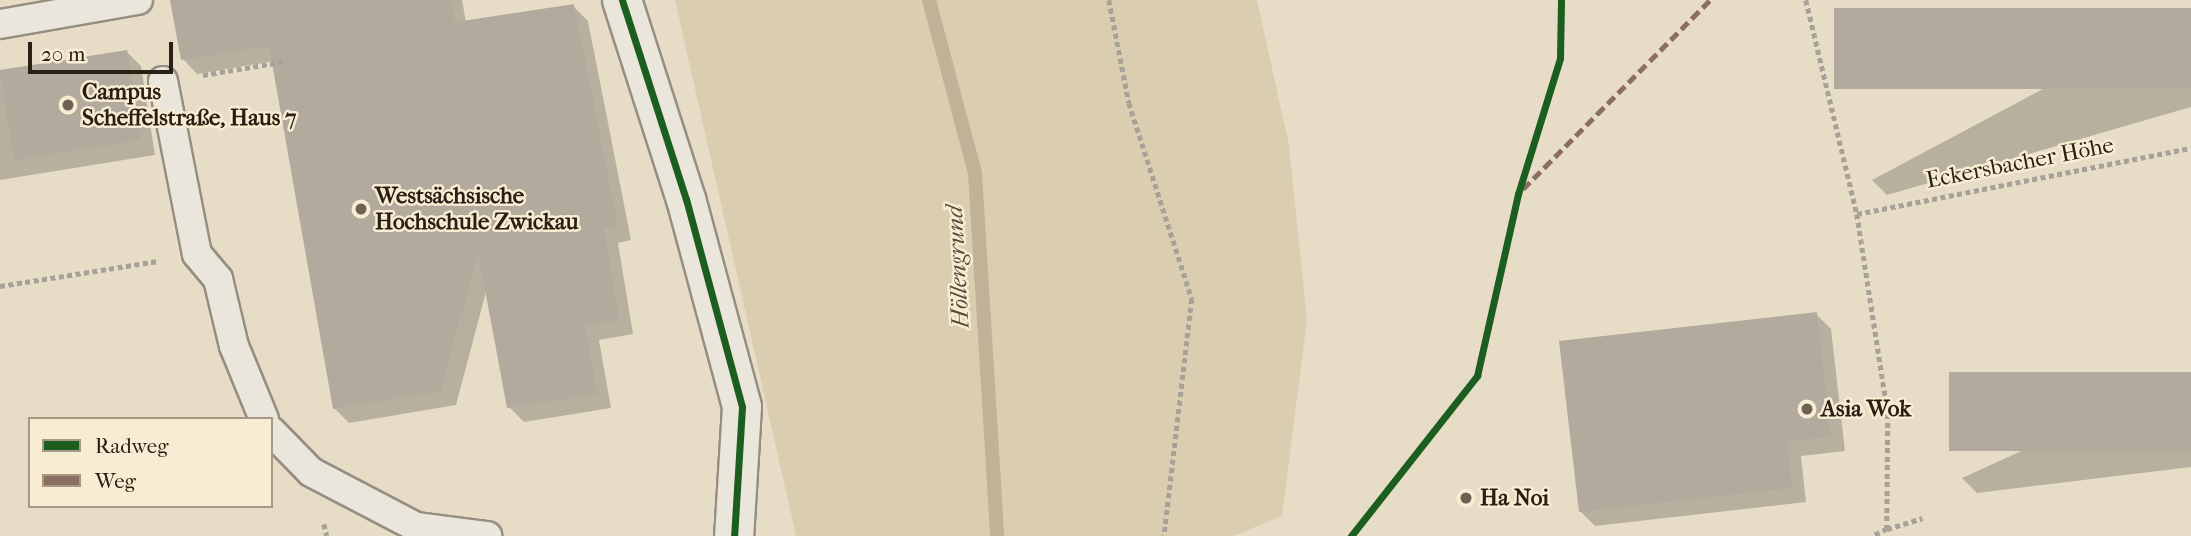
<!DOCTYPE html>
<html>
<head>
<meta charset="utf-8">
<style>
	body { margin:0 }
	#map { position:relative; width:2191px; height:536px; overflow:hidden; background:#e7ddc7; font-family:"IM FELL French Canon",serif }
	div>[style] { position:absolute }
	.green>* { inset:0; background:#dbceb0 }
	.shadow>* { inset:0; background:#0003 }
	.stream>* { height:14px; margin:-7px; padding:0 7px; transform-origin:7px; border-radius:7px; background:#c0b297 }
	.building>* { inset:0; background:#b2aa9c; transform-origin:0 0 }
	.path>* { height:4.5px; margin-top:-2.25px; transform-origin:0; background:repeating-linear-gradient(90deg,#a6a298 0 5px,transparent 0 8.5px) }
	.roads { filter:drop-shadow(2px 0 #958e81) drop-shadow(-2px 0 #958e81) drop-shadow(0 2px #958e81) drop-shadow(0 -2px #958e81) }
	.service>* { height:28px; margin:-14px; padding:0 14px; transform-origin:14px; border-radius:14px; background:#ebe6db }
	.minor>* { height:38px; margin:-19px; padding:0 19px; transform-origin:19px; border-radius:19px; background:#ebe6db }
	.quiet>* { height:5px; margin-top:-2.5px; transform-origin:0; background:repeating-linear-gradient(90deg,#8d6e63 0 10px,transparent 0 15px) }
	.cycleway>* { height:7px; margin:-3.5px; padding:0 3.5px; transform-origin:3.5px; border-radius:3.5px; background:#1b5e20 }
	.dots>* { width:19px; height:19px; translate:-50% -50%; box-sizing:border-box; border:4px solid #f8ecd2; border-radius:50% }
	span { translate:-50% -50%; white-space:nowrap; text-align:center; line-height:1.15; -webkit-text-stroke:5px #f8ecd2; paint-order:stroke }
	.poi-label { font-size:23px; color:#292015; font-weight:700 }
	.left { translate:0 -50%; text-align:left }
	.street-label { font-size:23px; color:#292015 }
	.water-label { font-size:24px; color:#584d3b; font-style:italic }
	.legend { position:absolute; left:28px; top:417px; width:245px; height:91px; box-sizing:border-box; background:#f8ecd2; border:2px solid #a59a86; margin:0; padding:9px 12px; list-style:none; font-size:21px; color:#292015 }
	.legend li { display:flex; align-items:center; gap:14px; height:35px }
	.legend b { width:35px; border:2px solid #a59a86 }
	.scale { position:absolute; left:28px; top:42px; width:145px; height:32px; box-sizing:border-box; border:4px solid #292015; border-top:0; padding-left:9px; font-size:21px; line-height:24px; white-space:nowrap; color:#292015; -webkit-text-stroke:5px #f8ecd2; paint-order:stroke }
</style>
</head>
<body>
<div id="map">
	<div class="green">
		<div style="clip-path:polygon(675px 0,1257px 0,1289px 145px,1307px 320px,1282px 516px,1233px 536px,796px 536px)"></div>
	</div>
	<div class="shadow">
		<div style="clip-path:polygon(172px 0,462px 0,466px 22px,573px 6px,588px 21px,631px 240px,618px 243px,633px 334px,599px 340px,611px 408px,524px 422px,509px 407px,487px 288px,456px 405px,349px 423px,334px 408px,274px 61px,197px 74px,183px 59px)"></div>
		<div style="clip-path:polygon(2191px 10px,2191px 107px,1887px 195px,1872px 180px)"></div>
		<div style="clip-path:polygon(126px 51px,141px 66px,155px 155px,0 180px,0 72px)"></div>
		<div style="clip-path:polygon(1816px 314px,1831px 329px,1845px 451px,1801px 456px,1806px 502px,1595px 526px,1580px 511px)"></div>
		<div style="clip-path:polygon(2191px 374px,2191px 467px,1977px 493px,1962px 478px)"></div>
	</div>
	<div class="stream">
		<div style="left:929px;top:0;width:179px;rotate:75.1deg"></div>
		<div style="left:975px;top:173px;width:364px;rotate:86.5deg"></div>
	</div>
	<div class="building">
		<div style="clip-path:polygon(170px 0,451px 0,455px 22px,574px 4px,618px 226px,604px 228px,619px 320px,585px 325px,597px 394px,507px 408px,478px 252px,441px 391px,333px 409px,269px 46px,181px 60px)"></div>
		<div style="left:2191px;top:8px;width:81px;height:357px;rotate:90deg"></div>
		<div style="left:127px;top:50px;width:91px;height:129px;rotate:81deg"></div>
		<div style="clip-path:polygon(1817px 312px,1831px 437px,1787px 441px,1792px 488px,1579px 512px,1559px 341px)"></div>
		<div style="left:2191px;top:372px;width:79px;height:242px;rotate:90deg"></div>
	</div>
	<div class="path">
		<div style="left:1109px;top:0;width:105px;rotate:79deg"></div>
		<div style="left:1129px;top:103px;width:206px;rotate:72.2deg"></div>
		<div style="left:1192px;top:299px;width:239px;rotate:96.7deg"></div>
		<div style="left:1806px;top:0;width:220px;rotate:76.6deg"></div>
		<div style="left:1857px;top:214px;width:202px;rotate:81.2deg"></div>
		<div style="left:1888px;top:414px;width:115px;rotate:90.5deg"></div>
		<div style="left:1887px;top:529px;width:16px;rotate:153deg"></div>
		<div style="left:203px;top:75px;width:86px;rotate:-9.4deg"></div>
		<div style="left:1857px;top:214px;width:340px;rotate:-11.2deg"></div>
		<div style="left:0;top:286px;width:160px;rotate:-9deg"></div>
		<div style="left:324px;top:524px;width:12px;rotate:76deg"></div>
		<div style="left:1887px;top:529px;width:37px;rotate:-17deg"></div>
	</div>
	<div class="roads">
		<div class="service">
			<div style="left:0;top:24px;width:140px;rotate:-9.9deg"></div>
			<div style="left:163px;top:81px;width:176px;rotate:78.9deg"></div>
			<div style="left:197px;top:254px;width:33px;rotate:50deg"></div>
			<div style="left:218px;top:279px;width:69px;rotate:76.6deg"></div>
			<div style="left:234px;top:346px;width:79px;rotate:67.7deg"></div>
			<div style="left:271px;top:431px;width:57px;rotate:45.7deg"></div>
			<div style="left:311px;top:472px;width:119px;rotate:27.6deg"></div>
			<div style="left:416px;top:527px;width:72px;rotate:7.2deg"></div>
		</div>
		<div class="minor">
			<div style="left:622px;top:0;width:209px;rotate:72.2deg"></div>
			<div style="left:686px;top:199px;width:215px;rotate:74.9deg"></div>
			<div style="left:742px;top:407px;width:129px;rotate:93.5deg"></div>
		</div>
	</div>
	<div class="quiet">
		<div style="left:1523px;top:189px;width:266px;rotate:-45.3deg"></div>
	</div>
	<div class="cycleway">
		<div style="left:622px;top:0;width:209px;rotate:72.2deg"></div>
		<div style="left:686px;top:199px;width:215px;rotate:74.9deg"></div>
		<div style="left:742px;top:407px;width:129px;rotate:93.5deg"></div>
		<div style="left:1351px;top:536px;width:204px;rotate:-51.8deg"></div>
		<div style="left:1477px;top:376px;width:187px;rotate:-77.3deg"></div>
		<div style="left:1518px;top:194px;width:142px;rotate:-72.8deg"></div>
		<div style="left:1560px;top:58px;width:58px;rotate:-89deg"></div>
	</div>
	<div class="dots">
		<div style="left:68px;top:105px;background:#6c6253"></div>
		<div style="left:361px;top:209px;background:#6c6253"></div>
		<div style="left:1807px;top:409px;background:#6c6253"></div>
		<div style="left:1466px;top:498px;background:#6c6253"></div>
	</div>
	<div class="poi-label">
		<span class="left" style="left:82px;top:105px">Campus<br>Scheffelstraße, Haus 7</span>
		<span class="left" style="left:375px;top:209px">Westsächsische<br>Hochschule Zwickau</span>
		<span class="left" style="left:1821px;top:409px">Asia Wok</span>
		<span class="left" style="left:1480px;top:498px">Ha Noi</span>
	</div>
	<div class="street-label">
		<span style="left:2020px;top:163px;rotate:-11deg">Eckersbacher Höhe</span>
	</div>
	<div class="water-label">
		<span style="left:958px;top:267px;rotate:-93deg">Höllengrund</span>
	</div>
	<ul class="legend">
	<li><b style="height:9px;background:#1b5e20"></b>Radweg</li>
	<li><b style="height:9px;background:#8d6e63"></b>Weg</li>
	</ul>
	<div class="scale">20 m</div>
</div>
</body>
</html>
